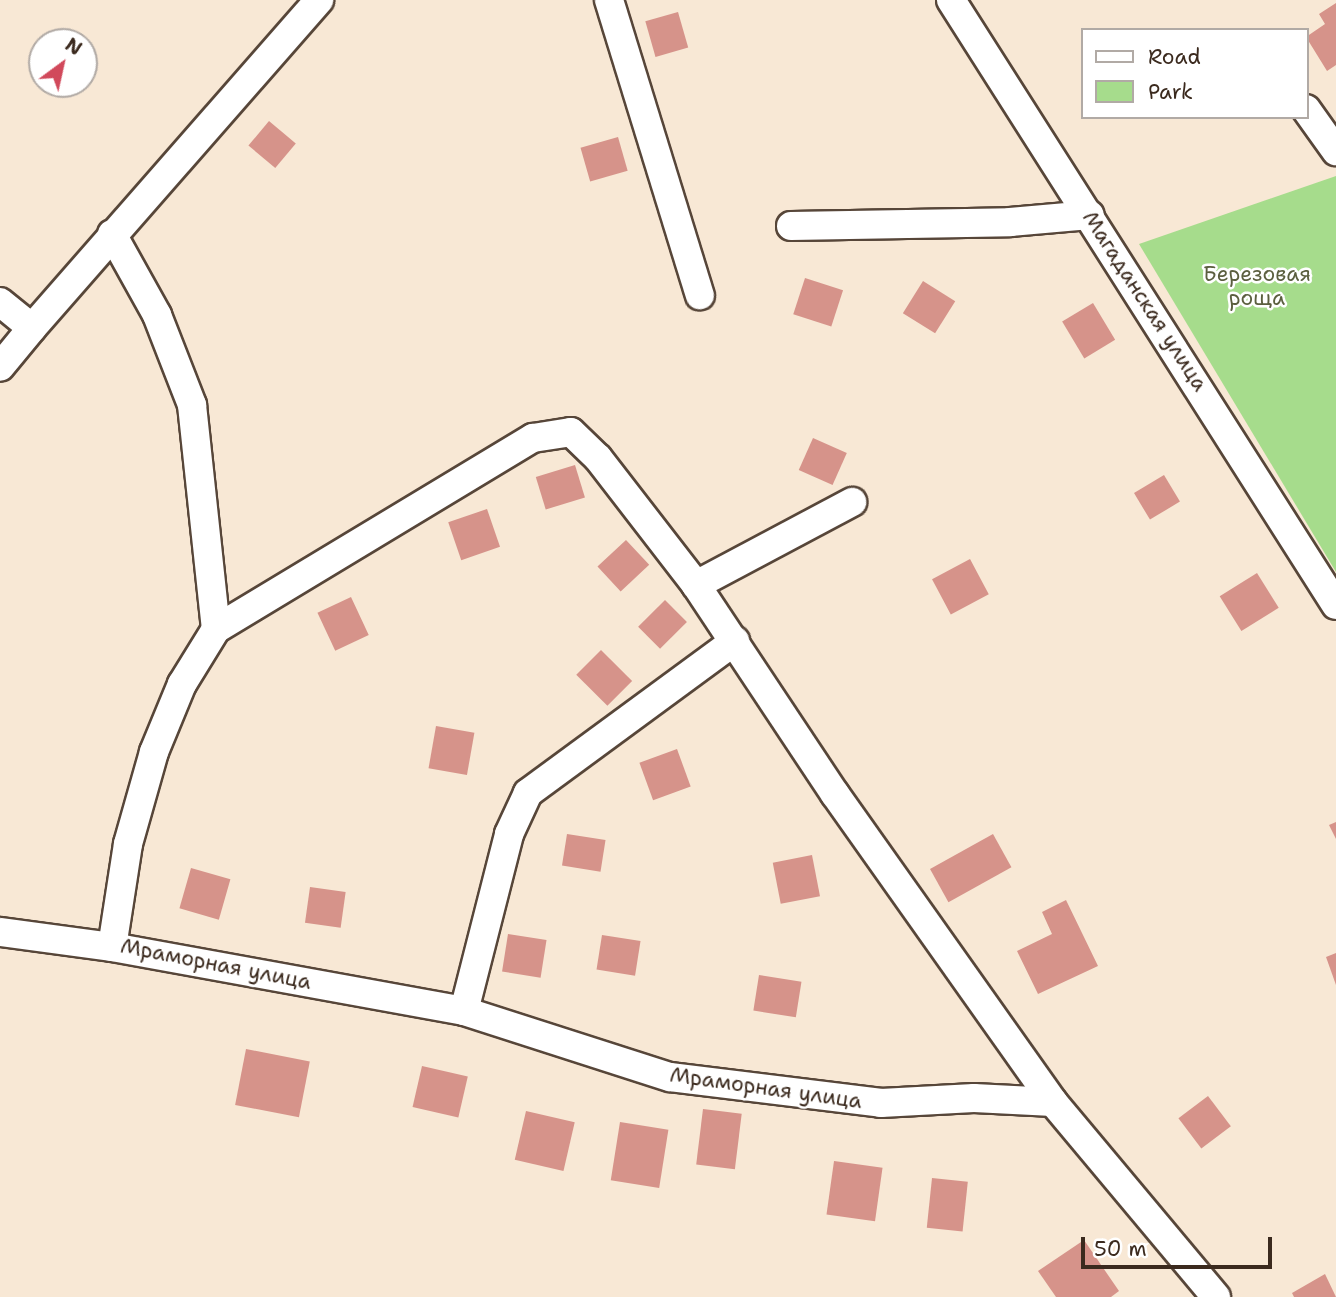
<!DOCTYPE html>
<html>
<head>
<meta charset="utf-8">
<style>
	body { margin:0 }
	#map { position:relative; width:1336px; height:1297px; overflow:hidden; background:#f8e8d5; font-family:"Shantell Sans",sans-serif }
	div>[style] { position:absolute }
	.green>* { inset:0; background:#a6dc8c }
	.building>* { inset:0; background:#d6938a; transform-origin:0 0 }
	.roads { filter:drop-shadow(2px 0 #574639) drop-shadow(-2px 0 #574639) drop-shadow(0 2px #574639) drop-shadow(0 -2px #574639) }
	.street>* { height:28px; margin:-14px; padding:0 14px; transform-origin:14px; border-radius:14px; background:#fff }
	span { translate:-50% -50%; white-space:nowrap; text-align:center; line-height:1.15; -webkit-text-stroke:5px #fff; paint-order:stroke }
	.park-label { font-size:21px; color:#5b5f3f }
	.street-label { font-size:21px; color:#3b2a1e }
	.legend { position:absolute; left:1081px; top:28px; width:228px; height:91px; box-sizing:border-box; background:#fff; border:2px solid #b1aaa5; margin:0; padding:9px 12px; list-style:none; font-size:21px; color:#3b2a1e }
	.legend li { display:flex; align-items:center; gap:14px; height:35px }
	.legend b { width:35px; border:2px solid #b1aaa5 }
	.north { position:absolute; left:28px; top:28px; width:70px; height:70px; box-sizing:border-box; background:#fff; border:2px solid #b1aaa5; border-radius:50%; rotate:33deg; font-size:19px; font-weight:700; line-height:28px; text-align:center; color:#3b2a1e }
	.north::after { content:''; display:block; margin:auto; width:24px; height:32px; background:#d1495b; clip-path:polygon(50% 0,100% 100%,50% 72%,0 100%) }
	.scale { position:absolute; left:1081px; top:1237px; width:191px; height:32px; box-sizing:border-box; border:4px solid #3b2a1e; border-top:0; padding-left:9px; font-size:21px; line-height:24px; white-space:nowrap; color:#3b2a1e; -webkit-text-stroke:5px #fff; paint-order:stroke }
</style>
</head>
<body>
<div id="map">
	<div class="green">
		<div style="clip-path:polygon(1336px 176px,1336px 572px,1139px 244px)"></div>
	</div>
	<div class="building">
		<div style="clip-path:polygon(1336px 3px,1336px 65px,1327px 71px,1306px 37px,1325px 24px,1319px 14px)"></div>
		<div style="left:678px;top:12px;width:37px;height:34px;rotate:74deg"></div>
		<div style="left:269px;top:121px;width:35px;height:32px;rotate:40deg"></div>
		<div style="left:618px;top:137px;width:35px;height:39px;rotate:74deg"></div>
		<div style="left:805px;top:278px;width:40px;height:38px;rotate:18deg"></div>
		<div style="left:923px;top:281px;width:38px;height:38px;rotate:32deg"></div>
		<div style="left:1093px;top:303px;width:43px;height:36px;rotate:59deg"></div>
		<div style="left:813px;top:438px;width:37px;height:35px;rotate:24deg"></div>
		<div style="left:575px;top:465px;width:34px;height:41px;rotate:73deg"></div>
		<div style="left:1164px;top:475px;width:31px;height:35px;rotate:59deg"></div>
		<div style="left:487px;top:509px;width:40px;height:41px;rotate:71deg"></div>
		<div style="left:626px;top:540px;width:34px;height:39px;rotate:47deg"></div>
		<div style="left:970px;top:559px;width:40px;height:43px;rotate:62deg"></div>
		<div style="left:1257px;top:573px;width:41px;height:44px;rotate:58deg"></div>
		<div style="left:351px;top:597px;width:42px;height:37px;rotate:65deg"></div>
		<div style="left:665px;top:600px;width:31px;height:38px;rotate:45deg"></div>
		<div style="left:601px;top:650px;width:44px;height:35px;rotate:45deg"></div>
		<div style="left:436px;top:726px;width:39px;height:43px;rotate:10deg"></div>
		<div style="left:677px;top:749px;width:40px;height:40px;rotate:70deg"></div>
		<div style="clip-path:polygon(1336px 822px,1336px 839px,1329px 825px)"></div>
		<div style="left:567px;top:834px;width:39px;height:32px;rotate:9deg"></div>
		<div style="left:993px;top:834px;width:38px;height:72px;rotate:61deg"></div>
		<div style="left:812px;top:855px;width:42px;height:40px;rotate:79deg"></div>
		<div style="left:191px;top:868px;width:41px;height:42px;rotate:16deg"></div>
		<div style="left:310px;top:887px;width:36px;height:36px;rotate:8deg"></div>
		<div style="clip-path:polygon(1066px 900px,1098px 966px,1038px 994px,1017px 951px,1052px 934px,1042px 912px)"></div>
		<div style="left:508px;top:934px;width:39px;height:38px;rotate:9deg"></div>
		<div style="left:602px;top:935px;width:39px;height:35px;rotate:9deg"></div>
		<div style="clip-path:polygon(1336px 953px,1336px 985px,1326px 957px)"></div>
		<div style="left:759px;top:975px;width:43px;height:36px;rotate:9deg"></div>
		<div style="left:246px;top:1049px;width:65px;height:57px;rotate:11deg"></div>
		<div style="left:422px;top:1066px;width:47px;height:42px;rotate:13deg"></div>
		<div style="left:1208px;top:1096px;width:38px;height:37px;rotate:53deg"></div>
		<div style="left:703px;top:1109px;width:39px;height:56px;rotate:7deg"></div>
		<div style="left:526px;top:1111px;width:50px;height:50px;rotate:13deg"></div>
		<div style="left:620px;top:1122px;width:49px;height:59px;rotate:9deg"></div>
		<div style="left:834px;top:1161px;width:49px;height:54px;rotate:8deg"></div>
		<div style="left:932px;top:1178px;width:36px;height:50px;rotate:6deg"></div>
		<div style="clip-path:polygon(1084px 1240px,1119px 1291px,1111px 1297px,1056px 1297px,1038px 1271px)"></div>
		<div style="clip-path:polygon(1325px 1274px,1336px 1297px,1294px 1297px,1292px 1293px)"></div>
	</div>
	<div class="roads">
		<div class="street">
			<div style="left:609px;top:0;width:309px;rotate:72.9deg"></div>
			<div style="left:951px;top:0;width:717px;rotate:57.53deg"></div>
			<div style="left:1306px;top:109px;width:52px;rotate:54.5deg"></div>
			<div style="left:791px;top:226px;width:219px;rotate:-1deg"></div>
			<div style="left:1010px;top:222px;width:80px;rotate:-5deg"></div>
			<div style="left:112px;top:234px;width:93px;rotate:60.9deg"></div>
			<div style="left:157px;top:315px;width:97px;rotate:68.7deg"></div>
			<div style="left:192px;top:405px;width:225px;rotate:83.9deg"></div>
			<div style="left:216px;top:629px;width:65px;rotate:121.7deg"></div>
			<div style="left:182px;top:684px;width:74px;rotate:112.4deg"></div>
			<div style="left:154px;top:752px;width:96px;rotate:105.8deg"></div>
			<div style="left:128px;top:844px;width:104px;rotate:98.8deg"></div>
			<div style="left:112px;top:947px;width:358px;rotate:10.3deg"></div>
			<div style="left:464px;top:1011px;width:216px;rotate:17.8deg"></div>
			<div style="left:670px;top:1077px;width:213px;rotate:7deg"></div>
			<div style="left:881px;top:1103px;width:93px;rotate:-3.1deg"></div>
			<div style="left:974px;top:1098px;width:79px;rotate:2.9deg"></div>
			<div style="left:0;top:302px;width:41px;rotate:39.1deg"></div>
			<div style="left:32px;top:328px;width:50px;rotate:129.4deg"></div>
			<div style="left:32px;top:328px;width:436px;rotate:-48.8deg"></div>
			<div style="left:696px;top:585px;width:177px;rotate:-28deg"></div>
			<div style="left:216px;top:629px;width:370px;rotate:-31.1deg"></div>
			<div style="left:533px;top:438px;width:38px;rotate:-9deg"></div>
			<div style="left:571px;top:432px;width:37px;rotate:44deg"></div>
			<div style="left:598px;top:458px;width:160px;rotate:52.3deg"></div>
			<div style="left:696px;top:585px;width:251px;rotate:56.4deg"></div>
			<div style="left:835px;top:794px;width:377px;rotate:54.7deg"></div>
			<div style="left:1053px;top:1102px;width:254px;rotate:50.1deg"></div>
			<div style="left:0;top:932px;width:113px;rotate:7.6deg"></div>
			<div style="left:464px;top:1011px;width:183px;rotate:-75.7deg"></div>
			<div style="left:509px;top:834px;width:45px;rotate:-65.1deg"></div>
			<div style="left:528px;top:793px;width:257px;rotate:-36.3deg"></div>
		</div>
	</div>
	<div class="park-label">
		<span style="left:1257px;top:286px">Березовая<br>роща</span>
	</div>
	<div class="street-label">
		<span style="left:1145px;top:301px;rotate:57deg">Магаданская улица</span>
		<span style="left:216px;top:964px;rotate:11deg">Мраморная улица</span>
		<span style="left:766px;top:1088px;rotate:8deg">Мраморная улица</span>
	</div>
	<ul class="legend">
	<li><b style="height:9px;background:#fff"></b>Road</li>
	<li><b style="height:19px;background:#a6dc8c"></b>Park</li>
	</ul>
	<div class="north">N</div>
	<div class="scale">50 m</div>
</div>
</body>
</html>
